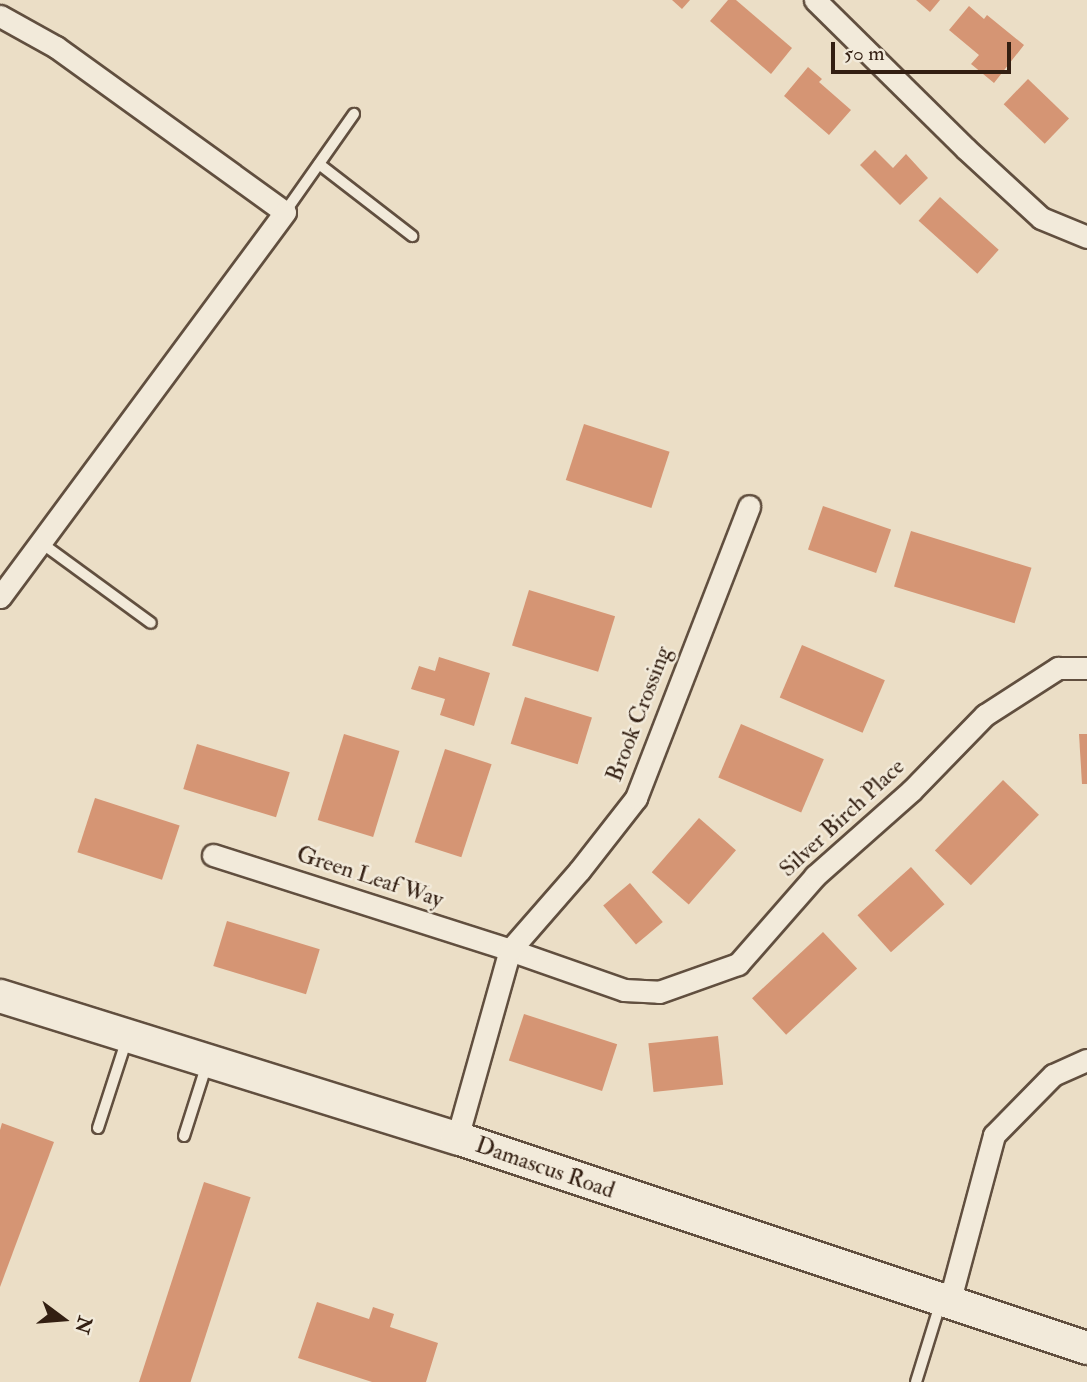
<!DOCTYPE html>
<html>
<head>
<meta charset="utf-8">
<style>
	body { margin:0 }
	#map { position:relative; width:1087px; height:1382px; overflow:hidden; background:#ebdec6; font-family:"IM FELL Double Pica",serif }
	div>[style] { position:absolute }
	.building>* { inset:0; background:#d59574; transform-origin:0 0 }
	.roads { filter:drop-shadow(2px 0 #614f3f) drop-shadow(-2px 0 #614f3f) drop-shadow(0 2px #614f3f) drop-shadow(0 -2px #614f3f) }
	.lane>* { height:10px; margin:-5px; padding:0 5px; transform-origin:5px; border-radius:5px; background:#f2eada }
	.street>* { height:21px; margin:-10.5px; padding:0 10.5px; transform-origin:10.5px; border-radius:10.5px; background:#f2eada }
	.secondary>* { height:32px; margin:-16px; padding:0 16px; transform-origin:16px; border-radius:16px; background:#f2eada }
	span { translate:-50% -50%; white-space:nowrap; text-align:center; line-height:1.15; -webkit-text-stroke:5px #f2eada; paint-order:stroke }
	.street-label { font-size:23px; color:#331f12 }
	.north { position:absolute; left:28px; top:1284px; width:70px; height:70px; -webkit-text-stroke:5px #f2eada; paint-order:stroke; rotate:106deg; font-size:19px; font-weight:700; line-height:28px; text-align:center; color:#331f12 }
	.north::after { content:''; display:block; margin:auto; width:24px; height:32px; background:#331f12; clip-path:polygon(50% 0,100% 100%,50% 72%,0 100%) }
	.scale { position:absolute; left:831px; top:42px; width:180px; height:32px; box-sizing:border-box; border:4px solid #331f12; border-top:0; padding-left:9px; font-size:21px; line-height:24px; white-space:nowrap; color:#331f12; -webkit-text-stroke:5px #f2eada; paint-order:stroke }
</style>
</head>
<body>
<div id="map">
	<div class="building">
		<div style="clip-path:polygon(672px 0,690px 0,682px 9px)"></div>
		<div style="clip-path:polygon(728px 0,736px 0,792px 48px,771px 74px,710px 21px)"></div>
		<div style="clip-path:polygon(916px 0,940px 0,930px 12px)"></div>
		<div style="clip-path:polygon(969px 6px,984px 19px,987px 15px,1024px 45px,994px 83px,971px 64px,979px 55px,949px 30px)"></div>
		<div style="clip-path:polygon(808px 67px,822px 79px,819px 82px,851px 110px,829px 135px,784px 96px)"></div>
		<div style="left:1028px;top:79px;width:57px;height:35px;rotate:44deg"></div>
		<div style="clip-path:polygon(875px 150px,893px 168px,906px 154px,928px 178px,900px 205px,860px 165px)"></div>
		<div style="left:940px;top:197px;width:79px;height:32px;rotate:42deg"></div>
		<div style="left:584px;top:424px;width:90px;height:59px;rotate:18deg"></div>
		<div style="left:823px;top:506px;width:72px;height:46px;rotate:19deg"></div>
		<div style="left:911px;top:531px;width:126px;height:58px;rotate:17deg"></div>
		<div style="left:529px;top:590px;width:90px;height:58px;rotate:17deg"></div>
		<div style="left:802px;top:645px;width:90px;height:57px;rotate:23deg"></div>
		<div style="clip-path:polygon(439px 657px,490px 673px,474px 726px,440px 715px,445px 699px,411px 689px,419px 666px,435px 671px)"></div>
		<div style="left:525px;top:697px;width:70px;height:49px;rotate:17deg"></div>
		<div style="left:741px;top:724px;width:90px;height:58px;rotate:23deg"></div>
		<div style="left:344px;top:734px;width:58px;height:90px;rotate:17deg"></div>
		<div style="clip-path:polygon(1079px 734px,1087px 734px,1087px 784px,1082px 784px)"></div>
		<div style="left:197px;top:744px;width:97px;height:47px;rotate:17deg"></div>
		<div style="left:445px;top:749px;width:49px;height:98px;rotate:18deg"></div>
		<div style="left:1003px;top:780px;width:50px;height:98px;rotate:44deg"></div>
		<div style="left:95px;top:798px;width:89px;height:57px;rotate:18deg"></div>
		<div style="left:699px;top:818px;width:49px;height:72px;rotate:41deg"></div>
		<div style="left:911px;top:867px;width:50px;height:72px;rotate:48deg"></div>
		<div style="left:630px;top:883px;width:51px;height:35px;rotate:50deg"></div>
		<div style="left:227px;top:921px;width:97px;height:47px;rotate:17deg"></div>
		<div style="left:823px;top:932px;width:50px;height:97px;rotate:47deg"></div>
		<div style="left:524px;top:1014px;width:98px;height:49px;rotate:18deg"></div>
		<div style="left:718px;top:1036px;width:49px;height:70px;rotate:84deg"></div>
		<div style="clip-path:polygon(2px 1123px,54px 1142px,0 1287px,0 1130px)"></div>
		<div style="left:204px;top:1182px;width:49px;height:211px;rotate:18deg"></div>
		<div style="clip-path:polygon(317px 1302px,369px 1319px,373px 1307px,394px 1314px,390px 1327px,438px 1343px,426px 1382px,372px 1382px,298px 1358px)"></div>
	</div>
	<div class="roads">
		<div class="lane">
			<div style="left:319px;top:164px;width:118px;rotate:37.7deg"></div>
			<div style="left:285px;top:212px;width:120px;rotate:-54.9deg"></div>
			<div style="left:40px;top:542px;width:137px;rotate:36.1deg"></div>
			<div style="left:98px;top:1128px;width:94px;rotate:-72deg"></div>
			<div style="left:184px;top:1136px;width:76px;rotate:-72.3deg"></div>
			<div style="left:916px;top:1382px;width:85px;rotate:-72.8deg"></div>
		</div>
		<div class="street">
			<div style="left:815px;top:0;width:211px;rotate:44.6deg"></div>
			<div style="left:965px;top:148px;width:103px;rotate:42.6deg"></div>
			<div style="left:1041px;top:218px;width:50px;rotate:22.4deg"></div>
			<div style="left:0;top:16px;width:64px;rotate:29deg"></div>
			<div style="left:56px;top:47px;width:282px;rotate:35.8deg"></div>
			<div style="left:285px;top:212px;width:479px;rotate:126.5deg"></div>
			<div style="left:213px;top:855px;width:312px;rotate:17.7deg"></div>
			<div style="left:510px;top:950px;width:121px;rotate:19.3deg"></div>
			<div style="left:624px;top:990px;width:35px;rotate:3deg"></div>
			<div style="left:659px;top:992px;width:84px;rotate:-19.5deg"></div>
			<div style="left:738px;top:964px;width:117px;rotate:-48.8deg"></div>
			<div style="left:815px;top:876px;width:128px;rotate:-41.5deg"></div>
			<div style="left:911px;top:791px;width:106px;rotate:-45.8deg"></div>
			<div style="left:985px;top:715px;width:87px;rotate:-32.8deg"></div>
			<div style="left:1058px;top:668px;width:29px"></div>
			<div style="left:457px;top:1138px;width:195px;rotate:-74.3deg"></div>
			<div style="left:510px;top:950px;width:105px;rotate:-48.9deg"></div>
			<div style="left:579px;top:871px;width:93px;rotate:-52deg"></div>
			<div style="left:636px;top:798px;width:313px;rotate:-68.8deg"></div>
			<div style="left:949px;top:1303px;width:174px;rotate:-75deg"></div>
			<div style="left:994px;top:1135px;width:84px;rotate:-45.5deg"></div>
			<div style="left:1053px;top:1075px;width:37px;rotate:-24deg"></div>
		</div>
		<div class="secondary">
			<div style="left:0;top:996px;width:479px;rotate:17.3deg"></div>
			<div style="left:457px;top:1138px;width:664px;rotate:18.43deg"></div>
		</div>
	</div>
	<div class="street-label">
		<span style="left:639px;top:714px;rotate:-69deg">Brook Crossing</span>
		<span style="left:842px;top:818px;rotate:-43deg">Silver Birch Place</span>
		<span style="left:370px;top:877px;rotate:18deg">Green Leaf Way</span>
		<span style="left:545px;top:1168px;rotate:19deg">Damascus Road</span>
	</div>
	<div class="north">N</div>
	<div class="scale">50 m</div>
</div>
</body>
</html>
